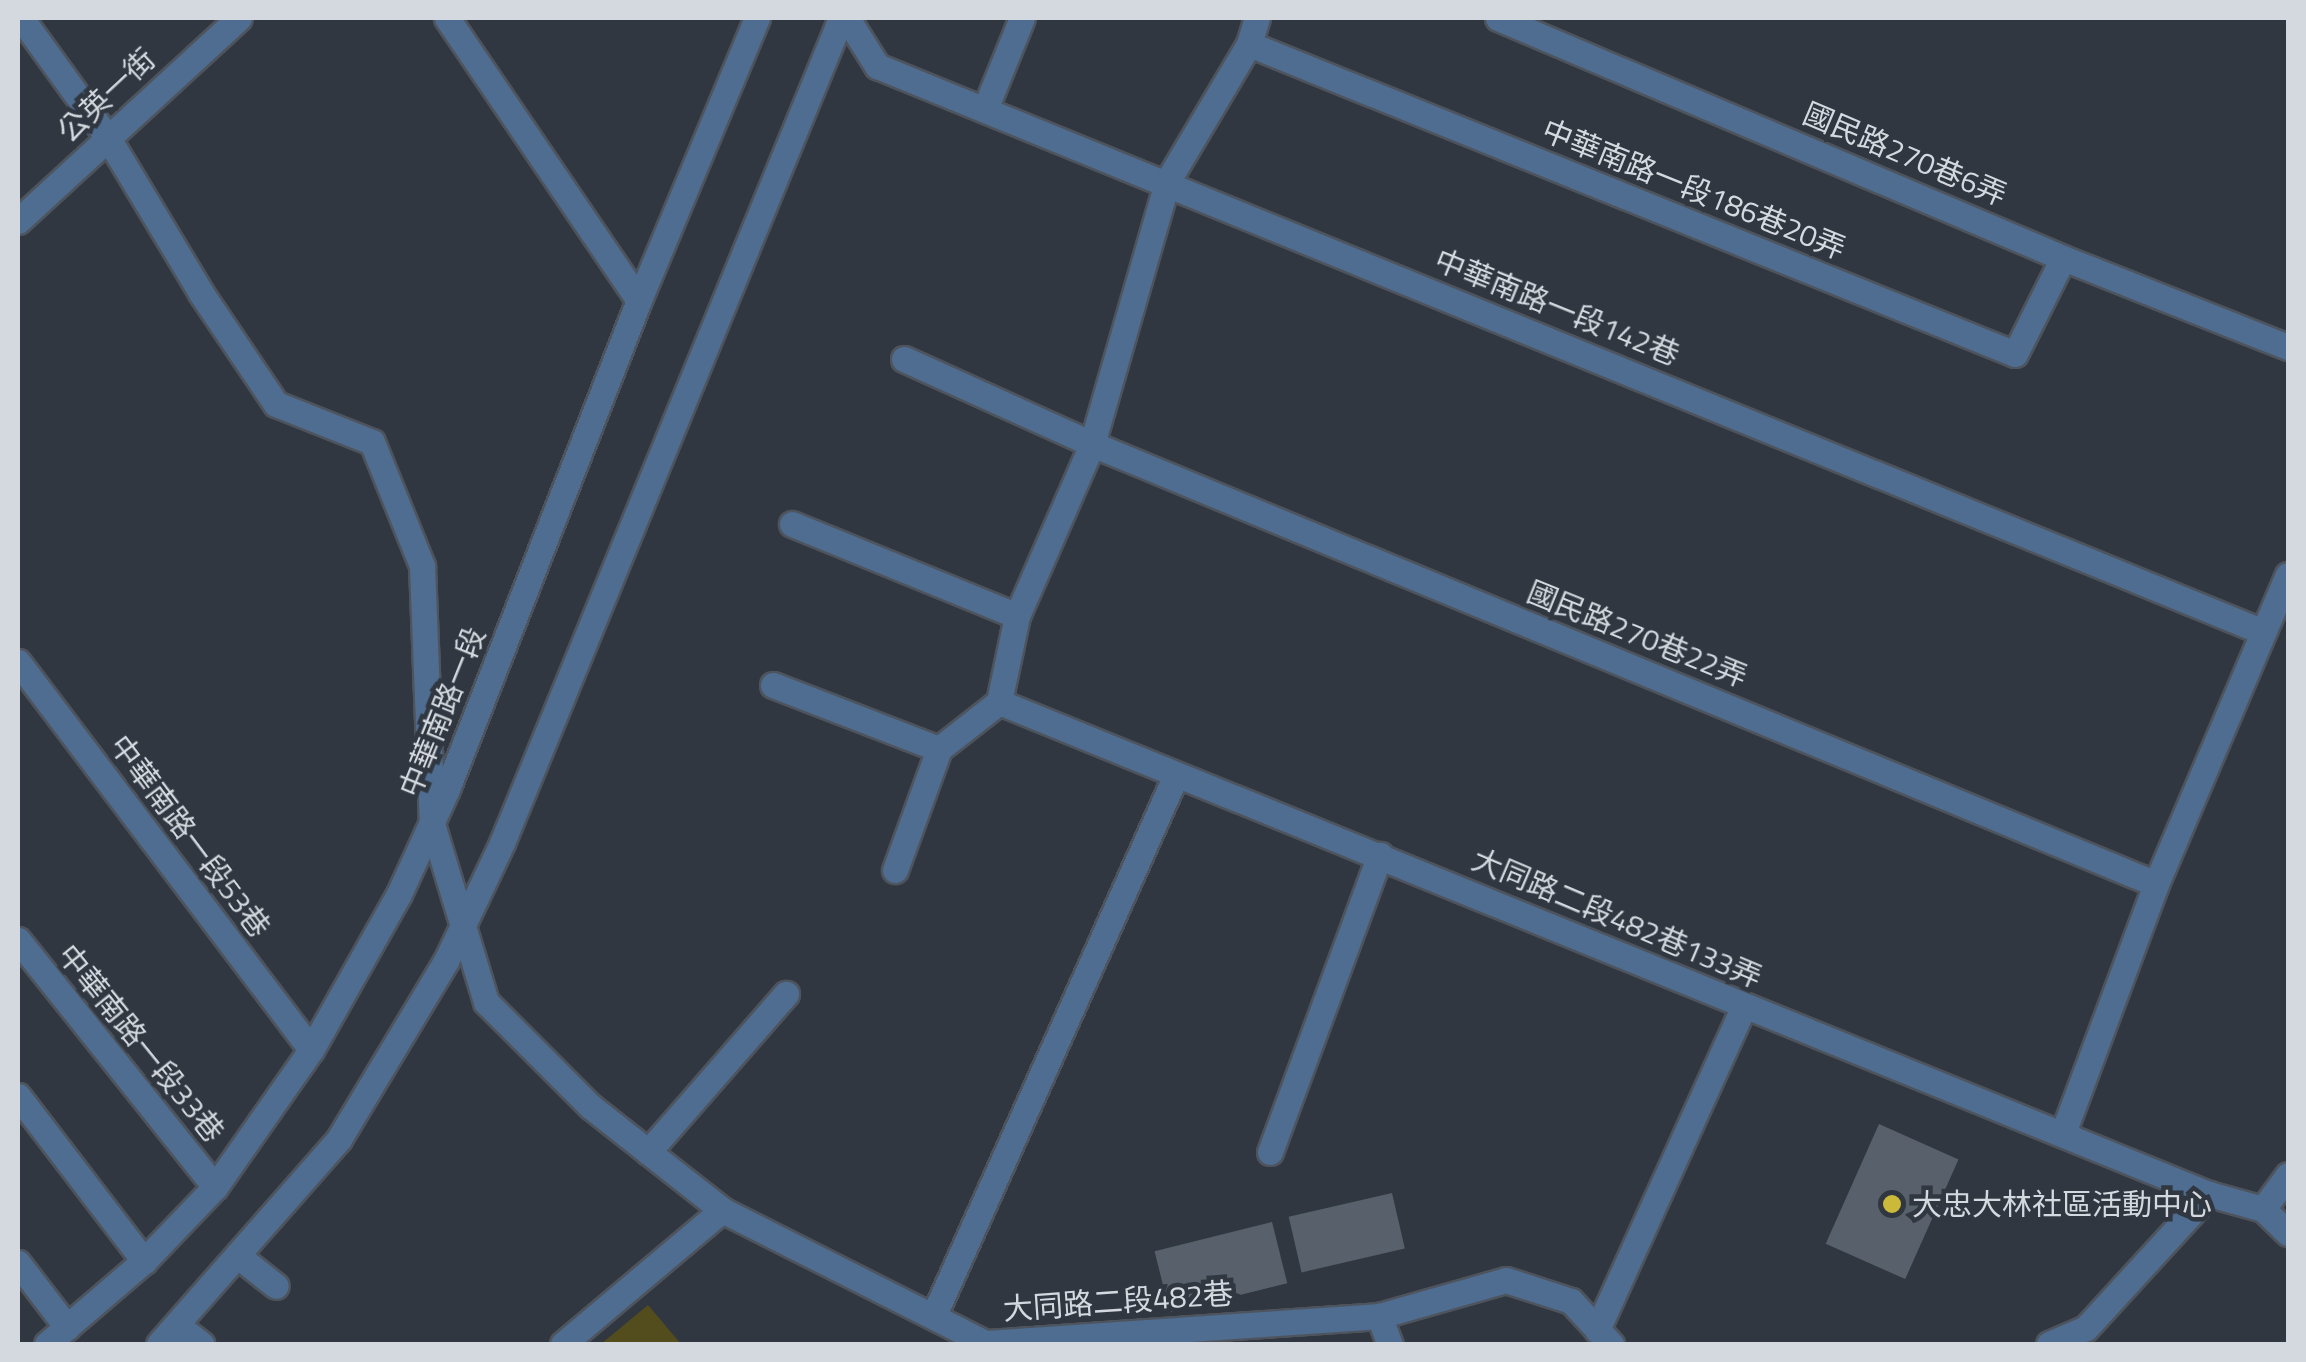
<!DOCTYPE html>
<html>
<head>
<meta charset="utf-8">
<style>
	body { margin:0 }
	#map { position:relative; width:2306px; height:1362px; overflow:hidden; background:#303740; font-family:"Titillium Web","Noto Sans TC",sans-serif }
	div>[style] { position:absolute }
	.green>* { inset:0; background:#534c1d }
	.building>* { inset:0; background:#58616b; transform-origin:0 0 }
	.roads { filter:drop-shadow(2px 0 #4e545d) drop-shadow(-2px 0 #4e545d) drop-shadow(0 2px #4e545d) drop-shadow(0 -2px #4e545d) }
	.minor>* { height:25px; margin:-12.5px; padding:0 12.5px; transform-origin:12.5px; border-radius:12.5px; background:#4e6d91 }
	.dots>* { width:28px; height:28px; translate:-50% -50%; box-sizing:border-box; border:5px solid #303740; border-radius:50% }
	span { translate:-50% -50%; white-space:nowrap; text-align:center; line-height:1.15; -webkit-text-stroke:9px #303740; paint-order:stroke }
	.street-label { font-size:30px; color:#d4d9df }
	.poi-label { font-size:30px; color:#d4d9df }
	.left { translate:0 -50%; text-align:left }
	.frame { position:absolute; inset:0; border:20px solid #d4d9df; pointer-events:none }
</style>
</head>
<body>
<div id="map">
	<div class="green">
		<div style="clip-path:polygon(648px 1305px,681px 1344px,601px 1344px)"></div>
	</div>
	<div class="building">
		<div style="left:1879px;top:1124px;width:87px;height:131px;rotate:24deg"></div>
		<div style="left:1392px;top:1193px;width:57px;height:106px;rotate:77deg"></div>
		<div style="left:1272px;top:1222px;width:63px;height:121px;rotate:76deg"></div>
	</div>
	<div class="roads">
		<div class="minor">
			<div style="left:21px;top:18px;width:148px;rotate:54.1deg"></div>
			<div style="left:108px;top:138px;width:181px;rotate:59deg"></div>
			<div style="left:201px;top:293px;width:134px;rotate:56deg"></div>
			<div style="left:276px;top:404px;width:103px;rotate:21.6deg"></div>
			<div style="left:372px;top:442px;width:134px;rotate:68deg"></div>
			<div style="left:422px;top:566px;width:258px;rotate:87.8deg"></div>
			<div style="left:432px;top:824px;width:186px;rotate:73.1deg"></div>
			<div style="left:486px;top:1002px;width:147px;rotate:45deg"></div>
			<div style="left:590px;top:1106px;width:168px;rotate:38.2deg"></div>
			<div style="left:447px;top:18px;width:341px;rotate:55.8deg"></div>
			<div style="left:847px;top:18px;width:57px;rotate:58deg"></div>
			<div style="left:877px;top:66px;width:1497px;rotate:22.21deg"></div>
			<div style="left:1498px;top:18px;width:614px;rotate:23.01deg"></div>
			<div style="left:2063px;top:258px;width:242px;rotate:21.6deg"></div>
			<div style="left:1249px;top:44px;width:826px;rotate:22.03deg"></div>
			<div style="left:2015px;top:354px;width:107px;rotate:-63.4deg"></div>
			<div style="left:985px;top:109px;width:98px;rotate:-67.9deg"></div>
			<div style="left:18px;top:221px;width:300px;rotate:-42.6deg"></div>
			<div style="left:904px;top:359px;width:206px;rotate:24.3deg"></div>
			<div style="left:1092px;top:444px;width:1151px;rotate:22.47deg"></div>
			<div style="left:792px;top:524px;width:243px;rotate:22.2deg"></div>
			<div style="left:18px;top:662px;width:486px;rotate:52.9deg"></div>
			<div style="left:773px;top:685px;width:178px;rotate:21.1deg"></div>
			<div style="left:939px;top:749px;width:76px;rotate:-38.1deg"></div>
			<div style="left:999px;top:702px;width:1306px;rotate:22.13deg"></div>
			<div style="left:999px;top:702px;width:88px;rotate:-78.2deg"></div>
			<div style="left:1017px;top:616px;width:188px;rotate:-66.4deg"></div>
			<div style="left:1092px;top:444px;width:273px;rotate:-74deg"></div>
			<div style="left:1167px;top:182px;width:161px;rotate:-59.3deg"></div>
			<div style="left:1249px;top:44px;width:27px;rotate:-73deg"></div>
			<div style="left:895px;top:870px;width:129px;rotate:-70deg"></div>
			<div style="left:18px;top:940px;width:316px;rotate:51.4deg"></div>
			<div style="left:18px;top:1096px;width:208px;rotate:52.6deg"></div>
			<div style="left:2063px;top:1133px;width:266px;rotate:-69.5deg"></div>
			<div style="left:2156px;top:884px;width:336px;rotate:-66.9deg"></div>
			<div style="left:648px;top:1152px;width:210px;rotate:-48.9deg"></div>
			<div style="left:1270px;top:1152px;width:317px;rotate:-69.7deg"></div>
			<div style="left:2263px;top:1209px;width:35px;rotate:44deg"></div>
			<div style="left:238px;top:1256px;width:48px;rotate:38.3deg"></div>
			<div style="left:18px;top:1263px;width:81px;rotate:52.6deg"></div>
			<div style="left:934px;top:1315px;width:592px;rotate:-65.86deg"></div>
			<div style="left:1379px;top:1316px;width:30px;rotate:69deg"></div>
			<div style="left:177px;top:1325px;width:31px;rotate:38deg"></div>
			<div style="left:1597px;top:1330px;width:356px;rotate:-65.6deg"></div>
			<div style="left:47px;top:1344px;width:128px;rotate:-40.6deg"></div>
			<div style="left:144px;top:1261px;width:103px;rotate:-46.2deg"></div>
			<div style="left:215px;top:1187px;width:167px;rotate:-55deg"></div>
			<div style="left:311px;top:1050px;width:179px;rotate:-60.6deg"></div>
			<div style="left:399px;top:894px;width:115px;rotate:-65.4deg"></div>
			<div style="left:447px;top:789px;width:525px;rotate:-68.56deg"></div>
			<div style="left:639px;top:300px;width:306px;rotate:-67.3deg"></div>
			<div style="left:159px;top:1344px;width:273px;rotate:-48.7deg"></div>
			<div style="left:339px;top:1139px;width:208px;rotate:-59deg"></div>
			<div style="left:446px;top:961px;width:131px;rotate:-64.6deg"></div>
			<div style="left:502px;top:843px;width:892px;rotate:-67.66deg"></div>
			<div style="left:563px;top:1344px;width:208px;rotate:-40.1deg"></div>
			<div style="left:722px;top:1210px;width:295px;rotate:26.8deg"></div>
			<div style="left:985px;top:1343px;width:395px;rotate:-3.9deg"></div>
			<div style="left:1379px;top:1316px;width:132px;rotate:-15.8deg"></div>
			<div style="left:1506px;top:1280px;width:68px;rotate:17.9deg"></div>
			<div style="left:1571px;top:1301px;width:59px;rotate:47.1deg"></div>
			<div style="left:2049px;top:1344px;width:40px;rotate:-23.4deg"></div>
			<div style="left:2086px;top:1328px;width:182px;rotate:-47.5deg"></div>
			<div style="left:2209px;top:1194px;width:56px;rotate:15.5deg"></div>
			<div style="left:2263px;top:1209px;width:42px;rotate:-53.7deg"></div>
		</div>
	</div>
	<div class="dots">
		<div style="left:1892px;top:1204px;background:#cbba39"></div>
	</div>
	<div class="street-label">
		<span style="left:106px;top:95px;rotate:-43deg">公英一街</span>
		<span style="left:1905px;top:154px;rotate:23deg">國民路270巷6弄</span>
		<span style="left:1694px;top:189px;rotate:22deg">中華南路一段186巷20弄</span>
		<span style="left:1557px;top:307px;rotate:22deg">中華南路一段142巷</span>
		<span style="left:1637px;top:634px;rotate:22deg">國民路270巷22弄</span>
		<span style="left:442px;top:712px;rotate:-68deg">中華南路一段</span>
		<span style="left:190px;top:836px;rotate:53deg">中華南路一段53巷</span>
		<span style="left:1617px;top:918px;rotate:23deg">大同路二段482巷133弄</span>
		<span style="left:141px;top:1043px;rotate:51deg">中華南路一段33巷</span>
		<span style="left:1118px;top:1301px;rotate:-4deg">大同路二段482巷</span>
	</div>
	<div class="poi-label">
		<span class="left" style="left:1912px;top:1204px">大忠大林社區活動中心</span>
	</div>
	<div class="frame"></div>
</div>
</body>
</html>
